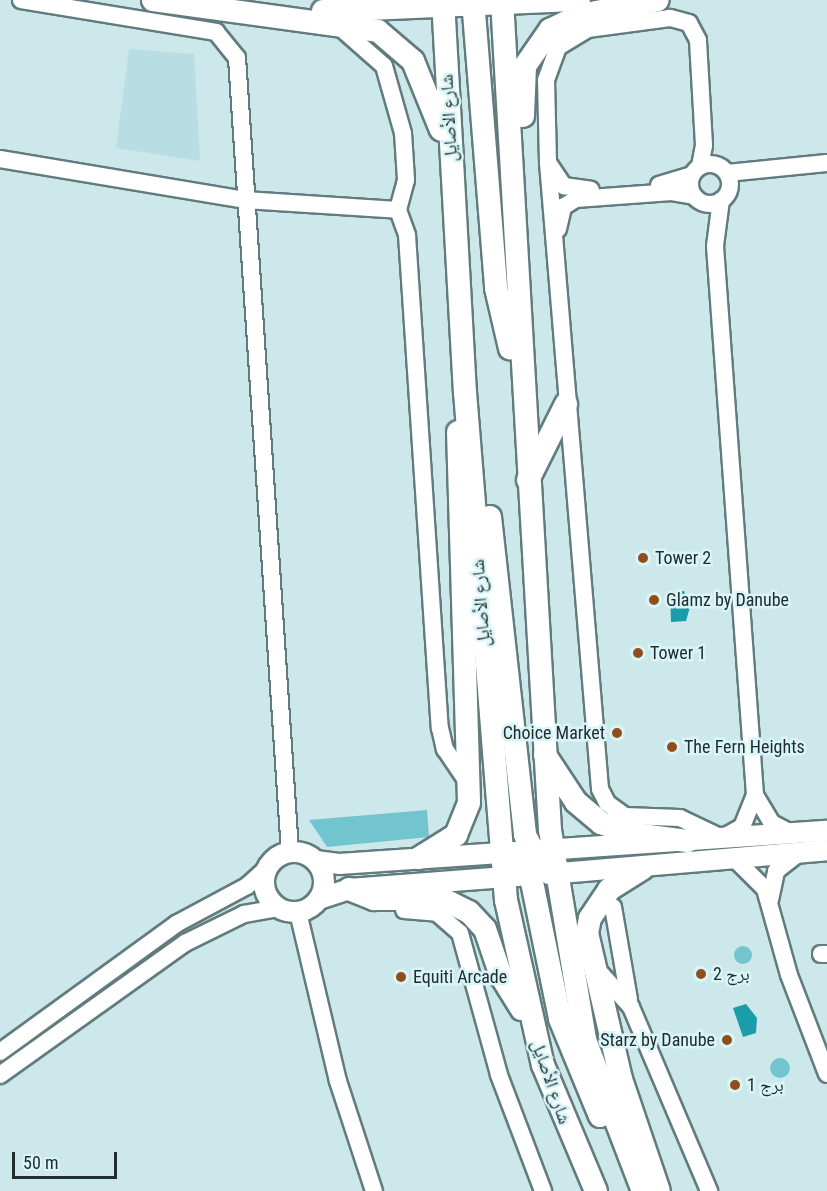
<!DOCTYPE html>
<html>
<head>
<meta charset="utf-8">
<style>
	body { margin:0 }
	#map { position:relative; width:827px; height:1191px; overflow:hidden; background:#cce8eb; font-family:"Roboto Condensed","Noto Naskh Arabic",sans-serif }
	div>[style] { position:absolute }
	.built>* { inset:0; background:#b8dee3 }
	.green>* { inset:0; background:#72c5cf }
	.round { border-radius:50% }
	.water>* { inset:0; background:#1a9ca9 }
	.roads { filter:drop-shadow(2px 0 #627b7e) drop-shadow(-2px 0 #627b7e) drop-shadow(0 2px #627b7e) drop-shadow(0 -2px #627b7e) }
	.minor>* { height:16px; margin:-8px; padding:0 8px; transform-origin:8px; border-radius:8px; background:#fff }
	.minor>.ring { margin:-8px; padding:0; box-sizing:content-box; background:none; border:16px solid #fff; border-radius:50% }
	.tertiary>* { height:20px; margin:-10px; padding:0 10px; transform-origin:10px; border-radius:10px; background:#fff }
	.tertiary>.ring { margin:-10px; padding:0; box-sizing:content-box; background:none; border:20px solid #fff; border-radius:50% }
	.secondary>* { height:22px; margin:-11px; padding:0 11px; transform-origin:11px; border-radius:11px; background:#fff }
	.dots>* { width:16px; height:16px; translate:-50% -50%; box-sizing:border-box; border:3px solid #d9f5f8; border-radius:50% }
	span { translate:-50% -50%; white-space:nowrap; text-align:center; line-height:1.15; -webkit-text-stroke:5px #d9f5f8; paint-order:stroke }
	.street-label { font-size:18px; color:#222d2e }
	.poi-label { font-size:18px; color:#222d2e }
	.left { translate:0 -50%; text-align:left }
	.right { translate:-100% -50%; text-align:right }
	.scale { position:absolute; left:12px; top:1152px; width:105px; height:27px; box-sizing:border-box; border:3px solid #222d2e; border-top:0; padding-left:8px; font-size:18px; line-height:21px; white-space:nowrap; color:#222d2e; -webkit-text-stroke:4px #d9f5f8; paint-order:stroke }
</style>
</head>
<body>
<div id="map">
	<div class="built">
		<div style="clip-path:polygon(129px 49px,194px 54px,200px 161px,116px 148px)"></div>
	</div>
	<div class="green">
		<div style="clip-path:polygon(427px 810px,429px 837px,327px 847px,309px 820px)"></div>
		<div class="round" style="left:734px;top:946px;width:18px;height:18px"></div>
		<div class="round" style="left:770px;top:1058px;width:20px;height:20px"></div>
	</div>
	<div class="water">
		<div style="clip-path:polygon(684px 591px,690px 607px,686px 621px,671px 622px,670px 592px)"></div>
		<div style="clip-path:polygon(746px 1004px,757px 1018px,756px 1033px,743px 1037px,733px 1008px)"></div>
	</div>
	<div class="roads">
		<div class="minor">
			<div style="left:21px;top:0;width:198px;rotate:9.3deg"></div>
			<div style="left:216px;top:32px;width:33px;rotate:51deg"></div>
			<div style="left:237px;top:58px;width:795px;rotate:86.18deg"></div>
			<div style="left:342px;top:29px;width:56px;rotate:41.4deg"></div>
			<div style="left:384px;top:66px;width:70px;rotate:74.2deg"></div>
			<div style="left:403px;top:133px;width:47px;rotate:86.3deg"></div>
			<div style="left:406px;top:180px;width:31px;rotate:105deg"></div>
			<div style="left:398px;top:210px;width:27px;rotate:70deg"></div>
			<div style="left:407px;top:235px;width:494px;rotate:86.2deg"></div>
			<div style="left:440px;top:728px;width:22px;rotate:77deg"></div>
			<div style="left:445px;top:749px;width:40px;rotate:56deg"></div>
			<div style="left:0;top:159px;width:248px;rotate:9.5deg"></div>
			<div style="left:245px;top:200px;width:153px;rotate:3.7deg"></div>
			<div style="left:549px;top:164px;width:27px;rotate:56deg"></div>
			<div style="left:564px;top:186px;width:27px;rotate:8deg"></div>
			<div class="ring" style="left:690px;top:164px;width:24px;height:24px"></div>
			<div style="left:700px;top:166px;width:21px;rotate:-79deg"></div>
			<div style="left:704px;top:145px;width:105px;rotate:-93.3deg"></div>
			<div style="left:698px;top:40px;width:19px;rotate:-118deg"></div>
			<div style="left:689px;top:23px;width:20px;rotate:-165deg"></div>
			<div style="left:670px;top:18px;width:83px;rotate:172.4deg"></div>
			<div style="left:588px;top:29px;width:35px;rotate:149deg"></div>
			<div style="left:558px;top:47px;width:35px;rotate:110deg"></div>
			<div style="left:546px;top:80px;width:83px;rotate:88.6deg"></div>
			<div style="left:548px;top:163px;width:628px;rotate:85.25deg"></div>
			<div style="left:600px;top:789px;width:16px;rotate:63deg"></div>
			<div style="left:607px;top:803px;width:22px;rotate:36deg"></div>
			<div style="left:625px;top:816px;width:55px;rotate:2.1deg"></div>
			<div style="left:680px;top:818px;width:47px;rotate:25.5deg"></div>
			<div style="left:722px;top:838px;width:23px;rotate:-29deg"></div>
			<div style="left:742px;top:827px;width:35px;rotate:-68deg"></div>
			<div style="left:755px;top:795px;width:550px;rotate:-94.17deg"></div>
			<div style="left:715px;top:246px;width:46px;rotate:-82.6deg"></div>
			<div style="left:727px;top:173px;width:100px;rotate:-5.7deg"></div>
			<div style="left:659px;top:185px;width:34px;rotate:-17deg"></div>
			<div style="left:558px;top:229px;width:23px;rotate:-77deg"></div>
			<div style="left:563px;top:207px;width:15px;rotate:-32deg"></div>
			<div style="left:576px;top:199px;width:96px;rotate:-4.2deg"></div>
			<div style="left:672px;top:192px;width:22px;rotate:10deg"></div>
			<div style="left:755px;top:795px;width:33px;rotate:59deg"></div>
			<div style="left:772px;top:823px;width:21px;rotate:28deg"></div>
			<div style="left:735px;top:859px;width:42px;rotate:45deg"></div>
			<div style="left:765px;top:889px;width:89px;rotate:74.4deg"></div>
			<div style="left:789px;top:975px;width:106px;rotate:69deg"></div>
			<div style="left:770px;top:900px;width:30px;rotate:-78deg"></div>
			<div style="left:776px;top:871px;width:31px;rotate:-38deg"></div>
			<div style="left:613px;top:907px;width:94px;rotate:80.2deg"></div>
			<div style="left:404px;top:910px;width:33px;rotate:5deg"></div>
			<div style="left:437px;top:913px;width:30px;rotate:41deg"></div>
			<div style="left:460px;top:933px;width:147px;rotate:74.6deg"></div>
			<div style="left:499px;top:1075px;width:124px;rotate:69.2deg"></div>
			<div style="left:298px;top:912px;width:174px;rotate:76.7deg"></div>
			<div style="left:338px;top:1081px;width:116px;rotate:71.9deg"></div>
			<div style="left:821px;top:954px;width:6px"></div>
			<div style="left:595px;top:967px;width:54px;rotate:48deg"></div>
			<div style="left:631px;top:1007px;width:200px;rotate:67deg"></div>
			<div style="left:0;top:1052px;width:218px;rotate:-36deg"></div>
			<div style="left:176px;top:924px;width:81px;rotate:-28.2deg"></div>
			<div style="left:247px;top:886px;width:28px;rotate:-42deg"></div>
			<div style="left:0;top:1075px;width:227px;rotate:-35.5deg"></div>
			<div style="left:185px;top:943px;width:66px;rotate:-26.2deg"></div>
			<div style="left:244px;top:914px;width:34px;rotate:-10deg"></div>
		</div>
		<div class="tertiary">
			<div class="ring" style="left:264px;top:852px;width:40px;height:40px"></div>
			<div style="left:316px;top:861px;width:23px;rotate:7deg"></div>
			<div style="left:339px;top:864px;width:489px;rotate:-3.9deg"></div>
			<div style="left:549px;top:874px;width:279px;rotate:-4.9deg"></div>
			<div style="left:319px;top:899px;width:32px;rotate:-18deg"></div>
			<div style="left:349px;top:889px;width:170px;rotate:-4.4deg"></div>
		</div>
		<div class="secondary">
			<div style="left:153px;top:0;width:227px;rotate:7.8deg"></div>
			<div style="left:378px;top:31px;width:46px;rotate:40.6deg"></div>
			<div style="left:413px;top:61px;width:74px;rotate:67.9deg"></div>
			<div style="left:443px;top:0;width:393px;rotate:86.8deg"></div>
			<div style="left:465px;top:392px;width:510px;rotate:85.39deg"></div>
			<div style="left:506px;top:900px;width:169px;rotate:77.4deg"></div>
			<div style="left:543px;top:1065px;width:137px;rotate:67.2deg"></div>
			<div style="left:473px;top:0;width:289px;rotate:85.4deg"></div>
			<div style="left:496px;top:288px;width:62px;rotate:76.9deg"></div>
			<div style="left:502px;top:0;width:831px;rotate:86.69deg"></div>
			<div style="left:550px;top:830px;width:213px;rotate:80.5deg"></div>
			<div style="left:585px;top:1040px;width:162px;rotate:69deg"></div>
			<div style="left:323px;top:11px;width:256px;rotate:-2.5deg"></div>
			<div style="left:523px;top:116px;width:50px;rotate:-87.7deg"></div>
			<div style="left:525px;top:66px;width:44px;rotate:-55.2deg"></div>
			<div style="left:550px;top:30px;width:34px;rotate:-26deg"></div>
			<div style="left:581px;top:15px;width:78px;rotate:-11deg"></div>
			<div style="left:528px;top:480px;width:85px;rotate:-63.4deg"></div>
			<div style="left:490px;top:517px;width:320px;rotate:83.7deg"></div>
			<div style="left:525px;top:835px;width:30px;rotate:63deg"></div>
			<div style="left:539px;top:862px;width:27px;rotate:24deg"></div>
			<div style="left:545px;top:755px;width:56px;rotate:56.6deg"></div>
			<div style="left:576px;top:802px;width:33px;rotate:40deg"></div>
			<div style="left:601px;top:823px;width:34px;rotate:19deg"></div>
			<div style="left:633px;top:834px;width:55px;rotate:7.3deg"></div>
			<div style="left:500px;top:853px;width:26px;rotate:31deg"></div>
			<div style="left:522px;top:866px;width:19px;rotate:58deg"></div>
			<div style="left:532px;top:882px;width:140px;rotate:78.4deg"></div>
			<div style="left:560px;top:1019px;width:105px;rotate:67.6deg"></div>
			<div style="left:419px;top:858px;width:44px;rotate:-31.9deg"></div>
			<div style="left:456px;top:835px;width:35px;rotate:-68deg"></div>
			<div style="left:469px;top:802px;width:370px;rotate:-91.7deg"></div>
			<div style="left:642px;top:869px;width:39px;rotate:148deg"></div>
			<div style="left:609px;top:890px;width:34px;rotate:124deg"></div>
			<div style="left:590px;top:918px;width:15px;rotate:101deg"></div>
			<div style="left:587px;top:933px;width:150px;rotate:76.9deg"></div>
			<div style="left:621px;top:1079px;width:118px;rotate:71.3deg"></div>
			<div style="left:349px;top:889px;width:27px;rotate:22deg"></div>
			<div style="left:374px;top:899px;width:69px"></div>
			<div style="left:443px;top:899px;width:29px;rotate:27deg"></div>
			<div style="left:469px;top:912px;width:23px;rotate:47deg"></div>
			<div style="left:485px;top:929px;width:50px;rotate:71.2deg"></div>
			<div style="left:501px;top:976px;width:39px;rotate:58deg"></div>
		</div>
	</div>
	<div class="dots">
		<div style="left:643px;top:558px;background:#904f1a"></div>
		<div style="left:654px;top:600px;background:#904f1a"></div>
		<div style="left:638px;top:653px;background:#904f1a"></div>
		<div style="left:617px;top:733px;background:#904f1a"></div>
		<div style="left:672px;top:747px;background:#904f1a"></div>
		<div style="left:701px;top:974px;background:#904f1a"></div>
		<div style="left:401px;top:977px;background:#904f1a"></div>
		<div style="left:727px;top:1040px;background:#904f1a"></div>
		<div style="left:735px;top:1085px;background:#904f1a"></div>
	</div>
	<div class="street-label">
		<span style="left:449px;top:118px;rotate:-93deg">شارع الأصايل</span>
		<span style="left:481px;top:603px;rotate:-94deg">شارع الأصايل</span>
		<span style="left:551px;top:1082px;rotate:71deg">شارع الأصايل</span>
	</div>
	<div class="poi-label">
		<span class="left" style="left:655px;top:558px">Tower 2</span>
		<span class="left" style="left:666px;top:600px">Glamz by Danube</span>
		<span class="left" style="left:650px;top:653px">Tower 1</span>
		<span class="right" style="left:605px;top:733px">Choice Market</span>
		<span class="left" style="left:684px;top:747px">The Fern Heights</span>
		<span class="left" style="left:713px;top:974px">برج 2</span>
		<span class="left" style="left:413px;top:977px">Equiti Arcade</span>
		<span class="right" style="left:715px;top:1040px">Starz by Danube</span>
		<span class="left" style="left:747px;top:1085px">برج 1</span>
	</div>
	<div class="scale">50 m</div>
</div>
</body>
</html>
